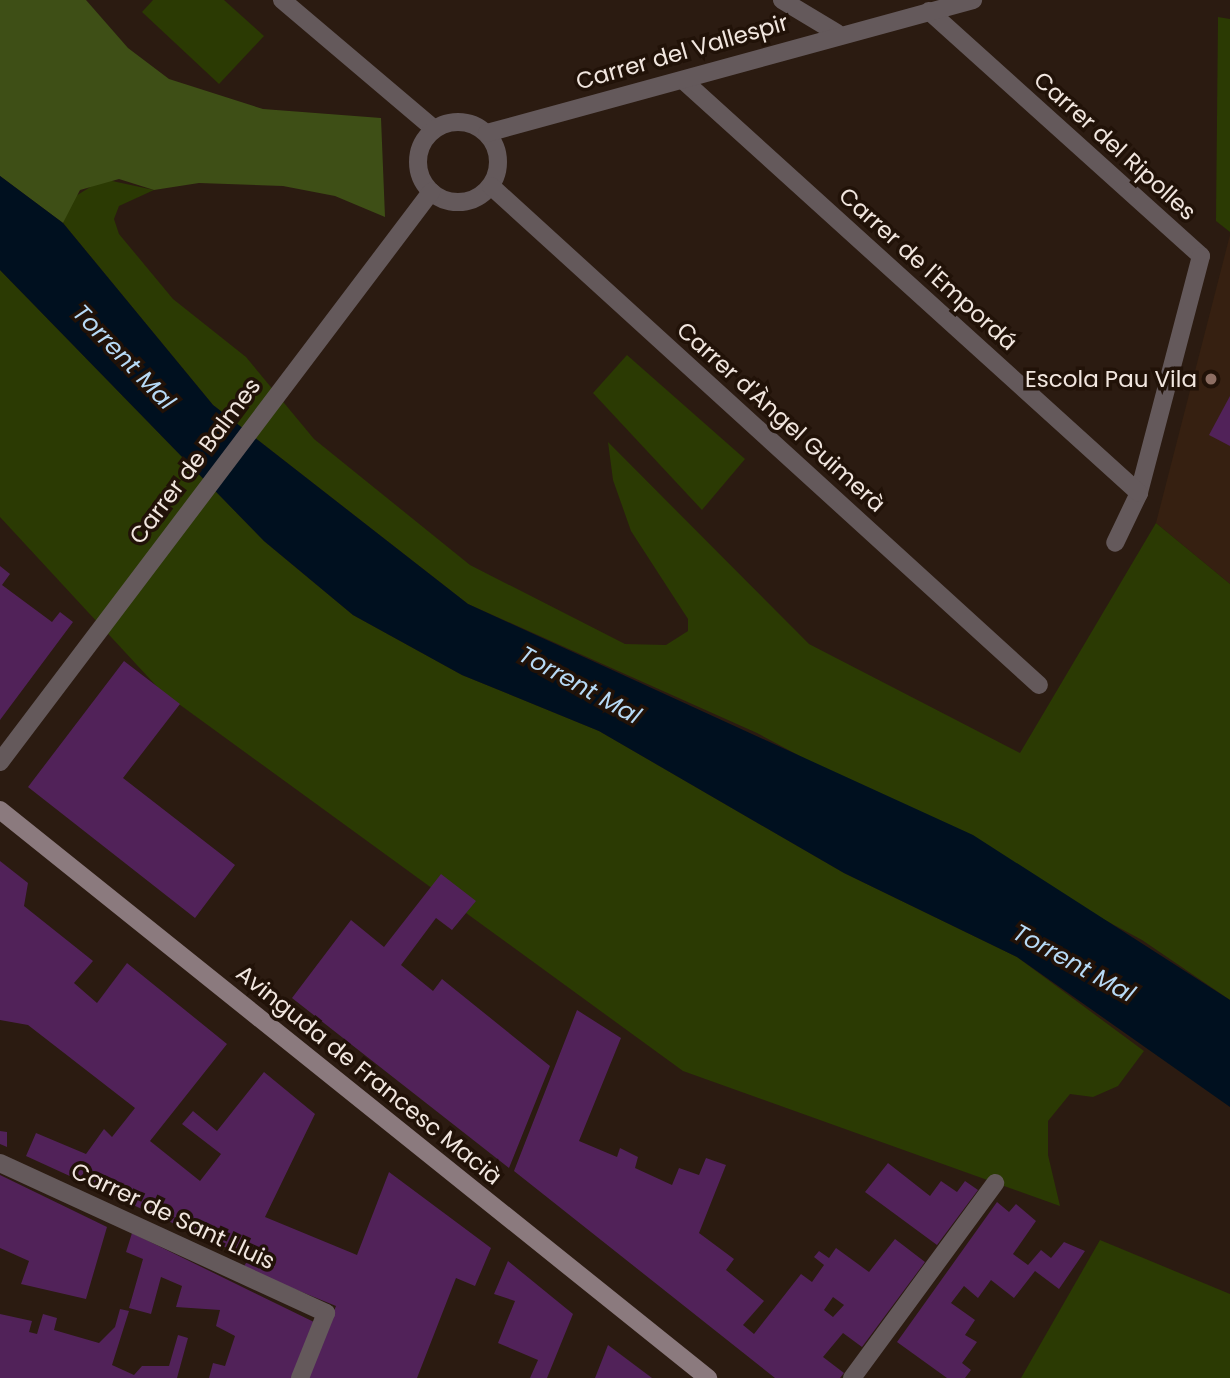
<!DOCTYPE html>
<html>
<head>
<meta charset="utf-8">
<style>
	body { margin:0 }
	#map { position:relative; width:1230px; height:1378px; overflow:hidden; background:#2b1b11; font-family:Poppins,sans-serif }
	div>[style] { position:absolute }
	.built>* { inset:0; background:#362011 }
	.green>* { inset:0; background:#2b3a03 }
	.forest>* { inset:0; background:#3e4f16 }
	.water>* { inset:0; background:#00101f }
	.building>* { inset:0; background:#512259 }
	.street>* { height:18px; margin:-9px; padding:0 9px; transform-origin:9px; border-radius:9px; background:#64595b }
	.street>.ring { margin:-9px; padding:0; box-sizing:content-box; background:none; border:18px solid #64595b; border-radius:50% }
	.secondary>* { height:18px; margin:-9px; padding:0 9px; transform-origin:9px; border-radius:9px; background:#8b7a7e }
	.dots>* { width:19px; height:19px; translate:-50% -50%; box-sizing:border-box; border:4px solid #211208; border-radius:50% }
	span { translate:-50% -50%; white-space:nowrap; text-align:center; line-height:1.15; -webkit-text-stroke:7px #211208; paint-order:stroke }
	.street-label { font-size:23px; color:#f1e6df }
	.poi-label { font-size:23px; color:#f1e6df }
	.right { translate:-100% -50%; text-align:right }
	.water-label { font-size:24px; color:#b7daf6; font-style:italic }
</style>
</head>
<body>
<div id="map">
	<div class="built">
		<div style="clip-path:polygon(1230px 235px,1230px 584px,1156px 523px)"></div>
	</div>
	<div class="green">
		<div style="clip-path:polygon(153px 0,224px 0,264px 36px,219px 84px,142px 12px)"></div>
		<div style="clip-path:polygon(1218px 17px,1230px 19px,1230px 232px,1216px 221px)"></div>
		<div style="clip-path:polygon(103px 179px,154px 190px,119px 206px,114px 219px,119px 234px,173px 299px,246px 357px,314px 439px,470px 565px,625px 644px,666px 645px,688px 631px,688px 619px,631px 531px,613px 480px,608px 442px,809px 644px,1020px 753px,1156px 523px,1230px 584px,1230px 1000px,1142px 940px,757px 733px,468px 604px,213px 405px,63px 223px,71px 199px)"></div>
		<div style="clip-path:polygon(0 270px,264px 541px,353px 615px,462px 675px,599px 731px,844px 873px,1017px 957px,1144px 1051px,1118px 1086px,1093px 1097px,1070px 1094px,1048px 1121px,1048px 1155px,1060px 1206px,683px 1071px,161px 691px,0 517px)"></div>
		<div style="clip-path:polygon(627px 355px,745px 459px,702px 510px,593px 393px)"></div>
		<div style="clip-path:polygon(1100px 1240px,1230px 1294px,1230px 1378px,1021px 1378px)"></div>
	</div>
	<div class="forest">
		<div style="clip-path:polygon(0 0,86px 0,128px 48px,169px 79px,263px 109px,381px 118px,385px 217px,335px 196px,283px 186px,199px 183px,154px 190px,119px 179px,80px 190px,63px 223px,0 176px)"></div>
	</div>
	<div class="water">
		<div style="clip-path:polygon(0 176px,63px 223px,213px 405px,468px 604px,973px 835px,1230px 1000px,1230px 1107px,1017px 957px,844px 873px,599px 731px,462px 675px,353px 615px,264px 541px,0 270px)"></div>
	</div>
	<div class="building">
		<div style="clip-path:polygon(1230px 396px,1230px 446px,1209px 435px)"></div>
		<div style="clip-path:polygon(0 566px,10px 574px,2px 585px,52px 622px,60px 612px,73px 622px,0 720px)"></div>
		<div style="clip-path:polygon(124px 661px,180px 704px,123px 778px,235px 865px,195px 918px,28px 787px)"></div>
		<div style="clip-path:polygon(0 861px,28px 883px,24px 906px,93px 961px,74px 983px,97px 1003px,127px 963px,227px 1044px,150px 1141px,200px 1181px,221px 1154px,182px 1124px,193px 1111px,217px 1131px,264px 1072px,315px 1114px,265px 1217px,357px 1255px,389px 1172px,491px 1248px,475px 1286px,456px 1278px,417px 1378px,306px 1378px,336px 1306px,243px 1268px,249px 1258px,26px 1156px,36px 1133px,86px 1154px,104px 1129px,112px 1137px,135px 1108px,28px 1025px,0 1020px)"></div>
		<div style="clip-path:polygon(441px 874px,476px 901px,452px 930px,436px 918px,401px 965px,433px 991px,442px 979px,550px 1066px,509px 1168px,292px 998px,351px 920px,384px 947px)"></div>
		<div style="clip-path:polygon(evenodd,577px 1010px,621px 1038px,579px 1141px,617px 1157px,620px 1148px,638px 1157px,635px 1168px,672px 1185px,679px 1168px,699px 1175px,706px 1158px,726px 1165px,699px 1233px,734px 1259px,726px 1270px,764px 1301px,743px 1325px,754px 1334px,801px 1274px,812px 1282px,824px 1265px,814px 1257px,819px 1251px,829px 1258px,836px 1248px,869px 1272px,895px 1239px,925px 1262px,862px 1347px,843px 1333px,823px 1357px,844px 1373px,840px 1378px,775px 1378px,514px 1171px,577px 1010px,833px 1297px,844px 1305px,833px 1317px,824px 1310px,833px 1297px)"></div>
		<div style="clip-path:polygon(0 1131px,7px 1132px,7px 1147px,0 1144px)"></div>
		<div style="clip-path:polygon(888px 1163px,930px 1196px,941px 1181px,957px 1192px,965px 1181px,978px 1190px,937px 1245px,865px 1192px)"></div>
		<div style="clip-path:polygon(0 1175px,107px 1227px,86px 1299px,21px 1284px,29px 1261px,0 1248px)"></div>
		<div style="clip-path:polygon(997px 1202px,1009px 1212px,1016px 1204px,1036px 1221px,1013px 1254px,1028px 1265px,1041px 1250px,1051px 1258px,1064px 1242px,1085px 1251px,1059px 1289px,1035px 1271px,1014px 1298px,991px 1280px,978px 1298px,964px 1286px,951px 1303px,975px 1320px,965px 1335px,977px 1342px,962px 1363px,971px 1370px,965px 1378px,947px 1378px,897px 1342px)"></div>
		<div style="clip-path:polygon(132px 1233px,316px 1323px,294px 1378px,209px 1378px,213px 1363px,225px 1366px,235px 1336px,216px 1326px,220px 1310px,176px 1307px,182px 1286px,161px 1277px,151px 1314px,129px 1308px,143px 1259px,126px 1252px)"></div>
		<div style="clip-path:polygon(508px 1261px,573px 1314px,547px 1378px,530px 1378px,538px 1360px,498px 1343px,515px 1301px,494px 1294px)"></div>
		<div style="clip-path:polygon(120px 1309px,129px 1311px,112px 1365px,134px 1375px,142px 1366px,169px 1366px,178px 1335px,188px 1338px,177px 1378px,0 1378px,0 1314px,32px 1321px,29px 1332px,37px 1334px,43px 1314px,57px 1318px,54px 1330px,99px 1343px,115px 1327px)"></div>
		<div style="clip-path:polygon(608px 1345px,652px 1378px,595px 1378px)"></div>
	</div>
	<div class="street">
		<div style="left:282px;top:0;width:199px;rotate:40.3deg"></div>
		<div style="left:782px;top:0;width:64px;rotate:31deg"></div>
		<div style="left:929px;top:11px;width:366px;rotate:42deg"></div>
		<div style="left:1201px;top:256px;width:245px;rotate:104.7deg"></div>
		<div style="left:1139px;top:493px;width:55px;rotate:115.6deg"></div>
		<div style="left:684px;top:81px;width:614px;rotate:42.16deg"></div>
		<div class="ring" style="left:418px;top:122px;width:62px;height:62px"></div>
		<div style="left:487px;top:133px;width:504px;rotate:-15.3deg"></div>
		<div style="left:491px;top:186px;width:741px;rotate:42.32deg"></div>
		<div style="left:0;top:762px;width:715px;rotate:-52.91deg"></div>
		<div style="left:0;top:1163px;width:359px;rotate:24.7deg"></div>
		<div style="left:326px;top:1313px;width:70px;rotate:111.8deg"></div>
		<div style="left:852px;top:1378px;width:242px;rotate:-53.7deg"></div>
	</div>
	<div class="secondary">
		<div style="left:0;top:810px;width:908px;rotate:38.74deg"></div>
	</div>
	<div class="dots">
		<div style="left:1211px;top:379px;background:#8d6e63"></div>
	</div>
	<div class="street-label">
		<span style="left:682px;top:52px;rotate:-16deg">Carrer del Vallespir</span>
		<span style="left:1115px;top:146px;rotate:42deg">Carrer del Ripolles</span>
		<span style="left:928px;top:269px;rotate:42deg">Carrer de l'Empordá</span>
		<span style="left:781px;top:417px;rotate:42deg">Carrer d'Àngel Guimerà</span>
		<span style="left:195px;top:461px;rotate:-53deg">Carrer de Balmes</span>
		<span style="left:369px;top:1075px;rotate:39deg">Avinguda de Francesc Macià</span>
		<span style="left:173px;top:1216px;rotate:25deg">Carrer de Sant Lluis</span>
	</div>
	<div class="poi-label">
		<span class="right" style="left:1197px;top:379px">Escola Pau Vila</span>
	</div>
	<div class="water-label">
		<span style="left:124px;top:357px;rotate:46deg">Torrent Mal</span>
		<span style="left:580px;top:685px;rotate:29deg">Torrent Mal</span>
		<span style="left:1074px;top:963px;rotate:29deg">Torrent Mal</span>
	</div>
</div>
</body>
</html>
